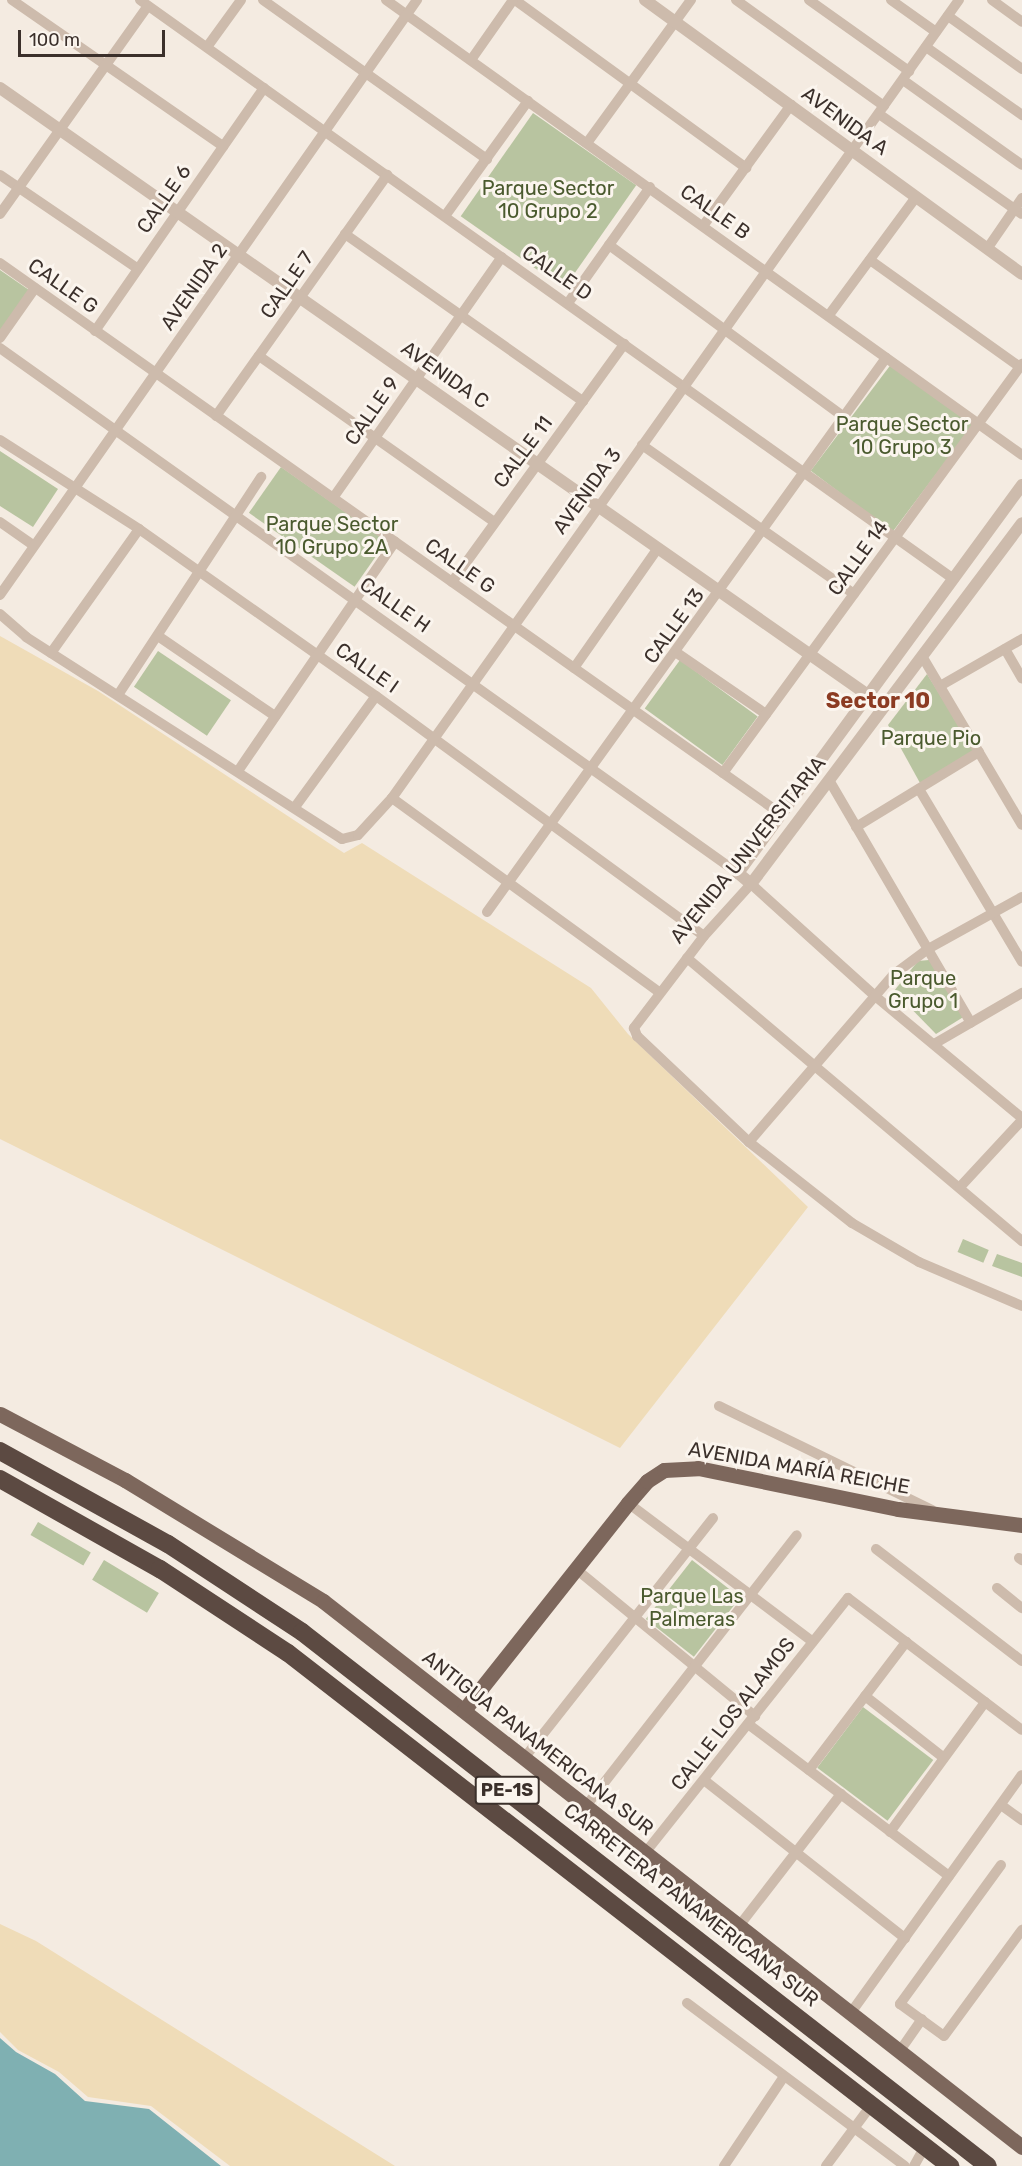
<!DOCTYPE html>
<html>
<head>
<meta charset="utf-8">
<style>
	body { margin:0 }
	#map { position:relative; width:1022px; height:2166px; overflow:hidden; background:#f4ebe1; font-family:Rubik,sans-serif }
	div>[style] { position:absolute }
	.green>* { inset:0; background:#b8c4a0; transform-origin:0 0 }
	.sand>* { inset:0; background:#efdcb8 }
	.water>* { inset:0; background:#7fb0b2 }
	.minor>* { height:10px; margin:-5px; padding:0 5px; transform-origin:5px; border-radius:5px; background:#cdbbac }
	.tertiary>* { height:12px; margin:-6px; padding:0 6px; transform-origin:6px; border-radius:6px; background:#cdbbac }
	.primary>* { height:15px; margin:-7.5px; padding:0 7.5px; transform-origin:7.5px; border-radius:7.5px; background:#7d675c }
	.motorway>* { height:18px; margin:-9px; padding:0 9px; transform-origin:9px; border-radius:9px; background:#5c4a42 }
	span { translate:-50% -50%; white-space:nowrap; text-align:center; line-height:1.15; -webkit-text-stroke:6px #fbf5ee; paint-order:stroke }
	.shield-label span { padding:2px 4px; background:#fbf5ee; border:2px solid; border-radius:4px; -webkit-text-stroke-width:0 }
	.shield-label { font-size:18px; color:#3b302b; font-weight:700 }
	.street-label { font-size:20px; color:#3b302b }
	.park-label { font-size:20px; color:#4a5a2e }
	.quarter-label { font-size:22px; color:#8c3b22; font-weight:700 }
	.scale { position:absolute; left:18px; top:30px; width:147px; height:27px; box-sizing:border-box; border:3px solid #3b302b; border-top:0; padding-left:8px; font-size:18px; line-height:21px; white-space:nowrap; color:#3b302b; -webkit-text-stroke:4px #fbf5ee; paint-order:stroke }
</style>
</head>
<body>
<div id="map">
	<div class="green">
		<div style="left:533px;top:113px;width:126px;height:126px;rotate:35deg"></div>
		<div style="clip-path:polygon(0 270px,29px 290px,0 333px)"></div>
		<div style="left:892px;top:363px;width:102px;height:135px;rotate:37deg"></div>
		<div style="clip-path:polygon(0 451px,58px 489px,33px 527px,0 506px)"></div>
		<div style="left:281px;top:467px;width:129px;height:56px;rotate:35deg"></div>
		<div style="left:158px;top:651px;width:88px;height:43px;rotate:34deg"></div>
		<div style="left:680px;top:660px;width:96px;height:60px;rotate:36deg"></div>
		<div style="clip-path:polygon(927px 674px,975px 751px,920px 783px,888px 725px)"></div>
		<div style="clip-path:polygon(929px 960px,965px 1016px,936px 1034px,894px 991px,918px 961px)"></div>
		<div style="left:963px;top:1239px;width:28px;height:14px;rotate:23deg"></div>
		<div style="clip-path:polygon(997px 1254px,1022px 1263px,1022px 1277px,992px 1266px)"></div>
		<div style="left:38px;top:1522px;width:61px;height:15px;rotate:30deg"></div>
		<div style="left:104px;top:1560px;width:64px;height:23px;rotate:31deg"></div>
		<div style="left:692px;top:1560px;width:61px;height:75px;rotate:38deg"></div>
		<div style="left:863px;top:1707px;width:88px;height:76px;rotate:37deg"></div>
	</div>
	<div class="sand">
		<div style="clip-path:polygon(0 636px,98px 691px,344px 853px,362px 843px,591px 988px,628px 1034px,808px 1207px,620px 1448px,0 1139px)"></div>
		<div style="clip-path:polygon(0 1924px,36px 1941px,395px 2166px,230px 2166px,151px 2106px,88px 2097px,59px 2072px,18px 2050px,0 2032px)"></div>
	</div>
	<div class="water">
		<div style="clip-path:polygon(0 2038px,16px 2052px,55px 2074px,85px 2101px,149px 2109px,221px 2166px,0 2166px)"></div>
	</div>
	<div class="minor">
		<div style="left:12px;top:0;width:257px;rotate:34.7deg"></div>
		<div style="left:140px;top:0;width:997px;rotate:35.44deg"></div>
		<div style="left:263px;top:0;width:275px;rotate:35.4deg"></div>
		<div style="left:386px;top:0;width:782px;rotate:35.58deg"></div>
		<div style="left:515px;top:0;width:286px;rotate:36deg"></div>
		<div style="left:736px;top:0;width:182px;rotate:35.6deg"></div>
		<div style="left:809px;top:0;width:123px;rotate:35.4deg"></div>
		<div style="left:891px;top:0;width:55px;rotate:35.4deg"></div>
		<div style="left:992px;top:0;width:37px;rotate:36deg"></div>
		<div style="left:948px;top:16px;width:91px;rotate:35.6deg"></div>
		<div style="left:207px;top:47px;width:58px;rotate:-54.1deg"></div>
		<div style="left:926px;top:47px;width:118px;rotate:35.3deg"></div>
		<div style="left:471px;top:60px;width:73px;rotate:-55deg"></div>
		<div style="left:903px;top:80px;width:146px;rotate:35.5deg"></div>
		<div style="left:879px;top:114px;width:174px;rotate:35deg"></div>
		<div style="left:587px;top:143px;width:177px;rotate:-54deg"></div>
		<div style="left:0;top:175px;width:166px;rotate:34.2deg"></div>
		<div style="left:0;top:214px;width:255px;rotate:-54.6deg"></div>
		<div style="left:445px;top:216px;width:142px;rotate:-54.2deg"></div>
		<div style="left:703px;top:226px;width:150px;rotate:-54deg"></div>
		<div style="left:345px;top:234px;width:291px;rotate:35.1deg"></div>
		<div style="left:609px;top:245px;width:291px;rotate:36.2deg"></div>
		<div style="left:987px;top:249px;width:62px;rotate:-55.5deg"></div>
		<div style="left:870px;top:260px;width:184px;rotate:35.5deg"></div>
		<div style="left:0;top:263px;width:956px;rotate:35.2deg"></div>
		<div style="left:568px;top:303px;width:142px;rotate:-54.7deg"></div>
		<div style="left:829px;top:315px;width:147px;rotate:-53.6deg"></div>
		<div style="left:95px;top:331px;width:296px;rotate:-55.2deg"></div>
		<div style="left:0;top:338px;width:61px;rotate:-55deg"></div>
		<div style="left:0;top:348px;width:906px;rotate:35.43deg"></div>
		<div style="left:259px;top:356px;width:288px;rotate:35.2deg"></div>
		<div style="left:216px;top:416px;width:296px;rotate:-54.6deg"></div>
		<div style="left:0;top:440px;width:165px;rotate:32.6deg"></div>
		<div style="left:139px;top:529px;width:290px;rotate:35.2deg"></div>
		<div style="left:376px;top:696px;width:406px;rotate:36.2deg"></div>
		<div style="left:642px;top:445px;width:259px;rotate:35.1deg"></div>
		<div style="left:333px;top:498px;width:294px;rotate:-55deg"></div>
		<div style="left:0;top:522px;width:40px;rotate:34.9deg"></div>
		<div style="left:452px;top:582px;width:294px;rotate:-54.1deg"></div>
		<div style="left:0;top:595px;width:727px;rotate:-54.98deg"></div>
		<div style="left:0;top:614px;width:35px;rotate:41deg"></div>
		<div style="left:26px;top:637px;width:375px;rotate:32.6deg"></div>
		<div style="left:342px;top:839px;width:16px;rotate:-14deg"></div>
		<div style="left:358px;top:835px;width:50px;rotate:-47.4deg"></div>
		<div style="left:392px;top:798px;width:979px;rotate:-54.61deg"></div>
		<div style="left:158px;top:636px;width:142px;rotate:34.4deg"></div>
		<div style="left:1005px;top:649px;width:34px;rotate:60deg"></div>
		<div style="left:51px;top:653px;width:152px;rotate:-54.6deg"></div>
		<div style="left:677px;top:653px;width:108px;rotate:34.4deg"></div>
		<div style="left:922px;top:656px;width:196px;rotate:59.4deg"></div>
		<div style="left:574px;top:668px;width:146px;rotate:-55deg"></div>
		<div style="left:940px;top:686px;width:95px;rotate:-29.8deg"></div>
		<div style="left:118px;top:695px;width:261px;rotate:-56.7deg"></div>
		<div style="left:238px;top:771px;width:278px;rotate:-55.6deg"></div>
		<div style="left:723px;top:773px;width:507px;rotate:-53.83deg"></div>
		<div style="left:829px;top:780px;width:281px;rotate:59.7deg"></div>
		<div style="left:919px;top:789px;width:201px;rotate:59.2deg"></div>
		<div style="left:392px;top:798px;width:330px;rotate:36deg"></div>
		<div style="left:295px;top:807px;width:137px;rotate:-53.9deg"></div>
		<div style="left:856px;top:827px;width:144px;rotate:-31.4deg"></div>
		<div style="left:487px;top:912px;width:683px;rotate:-54.24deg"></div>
		<div style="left:687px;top:958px;width:439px;rotate:40.2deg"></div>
		<div style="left:934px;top:1044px;width:102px;rotate:-30.1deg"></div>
		<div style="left:1022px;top:1118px;width:191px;rotate:-140.3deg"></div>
		<div style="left:875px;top:996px;width:167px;rotate:-137.9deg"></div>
		<div style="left:751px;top:884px;width:70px;rotate:132.1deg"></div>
		<div style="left:704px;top:936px;width:116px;rotate:127.3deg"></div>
		<div style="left:634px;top:1028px;width:9px;rotate:69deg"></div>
		<div style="left:637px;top:1036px;width:154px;rotate:43.4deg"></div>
		<div style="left:749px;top:1142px;width:131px;rotate:38.2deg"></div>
		<div style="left:852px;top:1223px;width:78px;rotate:30.2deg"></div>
		<div style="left:919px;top:1262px;width:112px;rotate:23.1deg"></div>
		<div style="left:749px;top:1142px;width:221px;rotate:-49.2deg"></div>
		<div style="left:893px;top:975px;width:44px;rotate:-36.6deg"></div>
		<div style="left:928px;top:949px;width:107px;rotate:-29deg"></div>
		<div style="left:960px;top:1187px;width:91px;rotate:-47.2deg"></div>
		<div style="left:719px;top:1406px;width:237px;rotate:26deg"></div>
		<div style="left:628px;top:1503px;width:231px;rotate:36.9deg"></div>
		<div style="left:876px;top:1549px;width:184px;rotate:37.5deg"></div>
		<div style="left:1019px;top:1558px;width:4px;rotate:34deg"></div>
		<div style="left:576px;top:1569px;width:232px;rotate:39.4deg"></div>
		<div style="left:997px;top:1588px;width:32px;rotate:39deg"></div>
		<div style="left:865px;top:1696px;width:100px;rotate:38.1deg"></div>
		<div style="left:748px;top:1724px;width:252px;rotate:37.1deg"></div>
		<div style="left:525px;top:1757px;width:304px;rotate:-51.8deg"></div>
		<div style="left:809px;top:1770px;width:161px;rotate:-52.8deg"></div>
		<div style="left:704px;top:1780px;width:256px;rotate:38.2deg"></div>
		<div style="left:1001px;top:1805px;width:26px;rotate:36deg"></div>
		<div style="left:586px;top:1806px;width:343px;rotate:-52.1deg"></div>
		<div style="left:890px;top:1832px;width:161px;rotate:-53.8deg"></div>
		<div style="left:645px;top:1853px;width:326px;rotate:-51.5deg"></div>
		<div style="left:848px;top:1598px;width:218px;rotate:37.2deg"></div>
		<div style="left:1001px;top:1865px;width:172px;rotate:126deg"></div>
		<div style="left:900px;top:2004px;width:54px;rotate:36deg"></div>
		<div style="left:944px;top:2036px;width:132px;rotate:-53.7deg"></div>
		<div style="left:739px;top:1926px;width:167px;rotate:-52.3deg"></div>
		<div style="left:687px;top:2003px;width:272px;rotate:36.8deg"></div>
		<div style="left:850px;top:2014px;width:294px;rotate:-54.3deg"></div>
		<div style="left:899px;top:2052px;width:40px;rotate:-55.1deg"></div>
		<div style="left:724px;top:2166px;width:106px;rotate:-56.2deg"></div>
		<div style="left:826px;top:2166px;width:77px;rotate:-53.4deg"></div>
		<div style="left:914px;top:2166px;width:23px;rotate:-61deg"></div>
	</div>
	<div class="tertiary">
		<div style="left:645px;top:0;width:466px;rotate:36deg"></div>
		<div style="left:0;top:88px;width:1059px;rotate:34.97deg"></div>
		<div style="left:1022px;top:485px;width:481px;rotate:126.2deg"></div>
		<div style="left:738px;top:873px;width:17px;rotate:40deg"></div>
		<div style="left:751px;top:884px;width:451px;rotate:-53.1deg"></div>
	</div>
	<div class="primary">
		<div style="left:0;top:1414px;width:141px;rotate:27.8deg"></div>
		<div style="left:125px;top:1480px;width:232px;rotate:31.4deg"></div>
		<div style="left:323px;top:1601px;width:887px;rotate:37.99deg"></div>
		<div style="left:464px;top:1710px;width:264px;rotate:-51.6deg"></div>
		<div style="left:628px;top:1503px;width:29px;rotate:-49deg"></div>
		<div style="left:647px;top:1481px;width:20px;rotate:-33deg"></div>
		<div style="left:664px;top:1470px;width:34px;rotate:-3deg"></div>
		<div style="left:698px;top:1468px;width:204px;rotate:11.6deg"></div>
		<div style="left:898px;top:1509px;width:125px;rotate:7.4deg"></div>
	</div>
	<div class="motorway">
		<div style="left:0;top:1451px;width:192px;rotate:29deg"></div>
		<div style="left:168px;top:1544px;width:160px;rotate:33.3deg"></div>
		<div style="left:302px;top:1632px;width:869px;rotate:37.9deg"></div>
		<div style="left:0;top:1479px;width:184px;rotate:29.4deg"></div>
		<div style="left:160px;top:1569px;width:153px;rotate:33.3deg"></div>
		<div style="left:288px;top:1653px;width:838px;rotate:37.77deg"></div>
	</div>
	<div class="shield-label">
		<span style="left:507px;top:1790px">PE-1S</span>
	</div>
	<div class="street-label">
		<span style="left:845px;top:121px;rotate:36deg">AVENIDA A</span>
		<span style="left:164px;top:199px;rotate:-55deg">CALLE 6</span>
		<span style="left:715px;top:212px;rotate:35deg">CALLE B</span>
		<span style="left:557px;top:273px;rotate:35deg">CALLE D</span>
		<span style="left:287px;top:285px;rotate:-55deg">CALLE 7</span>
		<span style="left:63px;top:286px;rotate:35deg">CALLE G</span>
		<span style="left:194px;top:287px;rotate:-55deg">AVENIDA 2</span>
		<span style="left:445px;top:375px;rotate:35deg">AVENIDA C</span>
		<span style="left:372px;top:411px;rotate:-55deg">CALLE 9</span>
		<span style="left:523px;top:452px;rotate:-53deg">CALLE 11</span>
		<span style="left:587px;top:491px;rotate:-54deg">AVENIDA 3</span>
		<span style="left:858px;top:558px;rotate:-54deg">CALLE 14</span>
		<span style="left:460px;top:566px;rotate:35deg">CALLE G</span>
		<span style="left:395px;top:605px;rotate:35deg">CALLE H</span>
		<span style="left:674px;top:626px;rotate:-54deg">CALLE 13</span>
		<span style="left:367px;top:668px;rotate:35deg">CALLE I</span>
		<span style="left:748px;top:850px;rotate:-51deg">AVENIDA UNIVERSITARIA</span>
		<span style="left:799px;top:1468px;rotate:10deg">AVENIDA MARÍA REICHE</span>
		<span style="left:733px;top:1714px;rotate:-52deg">CALLE LOS ALAMOS</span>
		<span style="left:538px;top:1743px;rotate:38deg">ANTIGUA PANAMERICANA SUR</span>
		<span style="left:691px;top:1905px;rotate:38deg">CARRETERA PANAMERICANA SUR</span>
	</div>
	<div class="park-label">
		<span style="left:548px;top:200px">Parque Sector<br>10 Grupo 2</span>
		<span style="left:902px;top:436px">Parque Sector<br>10 Grupo 3</span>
		<span style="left:332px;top:536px">Parque Sector<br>10 Grupo 2A</span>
		<span style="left:931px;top:738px">Parque Pio</span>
		<span style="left:923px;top:990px">Parque<br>Grupo 1</span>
		<span style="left:692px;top:1608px">Parque Las<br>Palmeras</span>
	</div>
	<div class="quarter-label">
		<span style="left:878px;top:701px">Sector 10</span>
	</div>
	<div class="scale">100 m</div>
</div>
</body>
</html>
